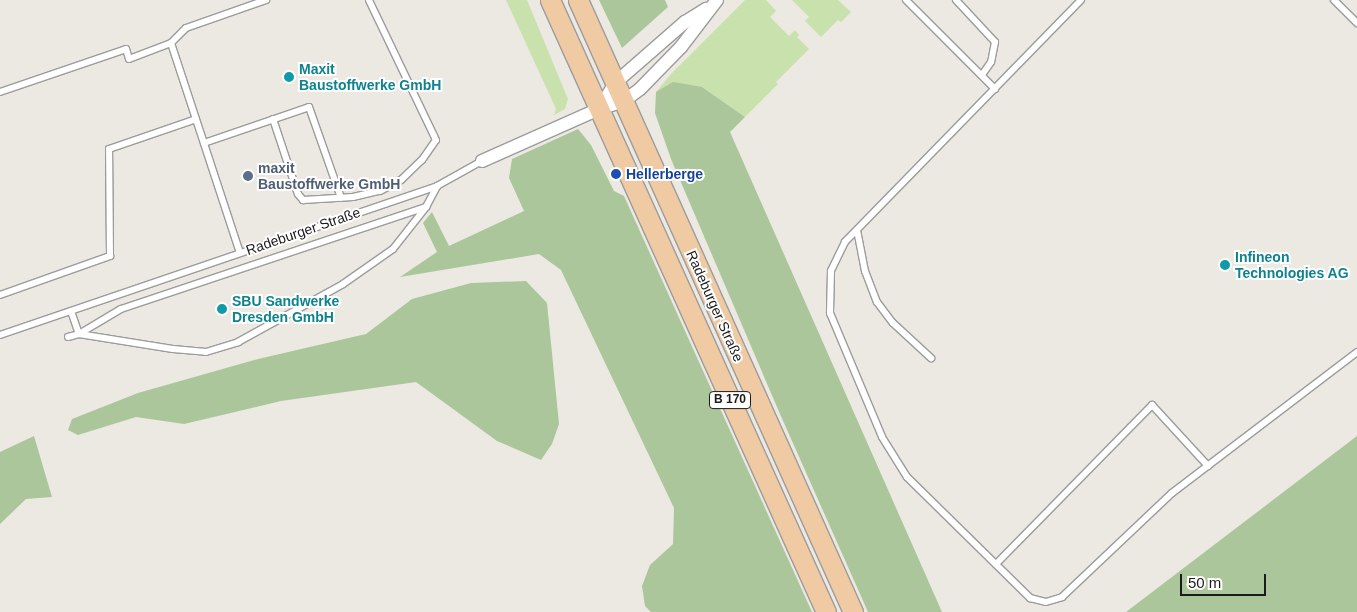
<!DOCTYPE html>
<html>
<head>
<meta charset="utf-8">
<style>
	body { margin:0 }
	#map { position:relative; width:1357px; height:612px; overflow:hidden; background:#ece8e2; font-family:Arial,sans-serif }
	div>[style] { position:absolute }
	.grass>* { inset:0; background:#c9e1ad }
	.forest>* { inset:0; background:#abc69b }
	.roads { filter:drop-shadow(1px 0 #9c9c9c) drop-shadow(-1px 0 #9c9c9c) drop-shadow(0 1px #9c9c9c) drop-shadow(0 -1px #9c9c9c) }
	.lane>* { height:6px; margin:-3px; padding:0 3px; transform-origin:3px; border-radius:3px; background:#fff }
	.street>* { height:12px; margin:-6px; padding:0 6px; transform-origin:6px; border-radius:6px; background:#fff }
	.primary>* { height:19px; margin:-9.5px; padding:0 9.5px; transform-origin:9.5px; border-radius:9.5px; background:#f0caa3 }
	.dots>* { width:14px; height:14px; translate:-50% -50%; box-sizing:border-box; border:2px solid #fff; border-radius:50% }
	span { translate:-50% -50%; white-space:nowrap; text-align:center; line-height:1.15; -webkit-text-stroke:4px #fff; paint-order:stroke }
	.shield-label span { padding:1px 4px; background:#fff; border:1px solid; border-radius:4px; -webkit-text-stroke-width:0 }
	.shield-label { font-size:12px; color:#1b1b1b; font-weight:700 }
	.culture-label { font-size:14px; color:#0d838f; font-weight:700 }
	.left { translate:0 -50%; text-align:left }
	.service-label { font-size:14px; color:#4e5e75; font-weight:700 }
	.transit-label { font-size:14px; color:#164399; font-weight:700 }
	.street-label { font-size:14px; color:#1b1b1b }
	.scale { position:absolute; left:1180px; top:574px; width:86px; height:22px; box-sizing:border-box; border:2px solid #1b1b1b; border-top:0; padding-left:6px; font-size:15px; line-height:18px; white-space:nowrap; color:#1b1b1b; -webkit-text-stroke:4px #fff; paint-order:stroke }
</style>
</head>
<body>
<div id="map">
	<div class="grass">
		<div style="clip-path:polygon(506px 0,527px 0,568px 99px,565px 109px,554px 115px,556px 109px)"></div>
		<div style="clip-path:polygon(745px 0,766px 0,776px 11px,770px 17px,789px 36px,795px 30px,799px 35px,797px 37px,809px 49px,776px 82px,778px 84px,745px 117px,702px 87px,656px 92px,671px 74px)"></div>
		<div style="clip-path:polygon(792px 0,838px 0,851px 12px,841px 22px,838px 20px,821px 37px,805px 21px,809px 17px)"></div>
	</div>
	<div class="forest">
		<div style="clip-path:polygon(599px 0,665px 0,668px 7px,622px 48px)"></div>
		<div style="clip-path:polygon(673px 82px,702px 87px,745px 117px,730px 132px,942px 612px,868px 612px,780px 414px,671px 159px,655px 113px,656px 92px)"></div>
		<div style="clip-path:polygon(578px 129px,591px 145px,614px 191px,624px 196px,812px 612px,651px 612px,645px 606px,642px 586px,650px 565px,673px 544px,674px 508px,561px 270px,539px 254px,400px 277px,437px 252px,423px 223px,432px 212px,449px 246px,524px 211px,509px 178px,512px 159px)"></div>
		<div style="clip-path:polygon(526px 281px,547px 303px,559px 424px,552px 444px,541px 460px,497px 441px,416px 382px,281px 401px,184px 424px,136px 417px,78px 435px,68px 430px,72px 419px,138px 393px,258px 359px,366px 334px,412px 299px,471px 283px)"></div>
		<div style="clip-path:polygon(34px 436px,52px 497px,26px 499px,0 524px,0 452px)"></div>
		<div style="clip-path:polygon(1357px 436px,1357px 612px,1126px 612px)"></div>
	</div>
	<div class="roads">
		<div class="lane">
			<div style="left:906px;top:0;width:126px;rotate:45deg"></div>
			<div style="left:956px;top:0;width:57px;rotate:47.1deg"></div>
			<div style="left:995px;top:42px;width:20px;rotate:101deg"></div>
			<div style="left:991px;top:62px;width:16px;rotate:125deg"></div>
			<div style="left:1081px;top:0;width:338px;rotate:134.3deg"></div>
			<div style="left:845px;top:242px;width:32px;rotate:116deg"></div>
			<div style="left:831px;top:271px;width:42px;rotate:91.4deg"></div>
			<div style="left:830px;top:313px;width:134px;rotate:67.2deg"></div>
			<div style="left:882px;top:437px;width:47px;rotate:58deg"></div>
			<div style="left:907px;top:477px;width:173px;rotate:44.5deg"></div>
			<div style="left:1030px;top:598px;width:16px;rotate:14deg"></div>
			<div style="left:1046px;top:602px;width:17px;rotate:-17deg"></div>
			<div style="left:1062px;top:597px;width:151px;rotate:-43.4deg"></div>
			<div style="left:1172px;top:493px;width:233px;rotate:-37.3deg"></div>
			<div style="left:1334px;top:0;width:33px;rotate:45deg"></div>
			<div style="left:0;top:92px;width:133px;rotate:-18.8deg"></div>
			<div style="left:126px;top:49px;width:10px;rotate:73deg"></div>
			<div style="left:129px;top:59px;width:45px;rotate:-20.9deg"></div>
			<div style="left:273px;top:119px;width:79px;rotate:71.6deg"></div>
			<div style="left:298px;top:194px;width:8px;rotate:50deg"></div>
			<div style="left:303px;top:200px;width:50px;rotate:-3.4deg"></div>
			<div style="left:353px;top:197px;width:28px;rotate:-13deg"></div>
			<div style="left:380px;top:191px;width:24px;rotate:-28deg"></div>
			<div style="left:401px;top:180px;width:29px;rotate:-44deg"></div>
			<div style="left:422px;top:160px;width:24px;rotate:-55deg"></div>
			<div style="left:436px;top:140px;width:155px;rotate:-115.6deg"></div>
			<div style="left:204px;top:143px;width:111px;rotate:-18.9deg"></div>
			<div style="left:309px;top:107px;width:96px;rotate:70.6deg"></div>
			<div style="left:857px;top:230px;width:42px;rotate:79deg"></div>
			<div style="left:865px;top:271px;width:33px;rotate:69deg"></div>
			<div style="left:877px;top:302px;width:26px;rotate:53deg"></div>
			<div style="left:893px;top:323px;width:52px;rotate:42.6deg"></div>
			<div style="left:240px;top:253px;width:221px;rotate:-108.2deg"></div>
			<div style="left:171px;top:43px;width:21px;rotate:-45deg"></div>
			<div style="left:186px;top:28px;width:85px;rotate:-19.3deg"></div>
			<div style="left:0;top:295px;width:117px;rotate:-19.5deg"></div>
			<div style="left:110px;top:256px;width:107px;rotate:-90.5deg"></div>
			<div style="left:109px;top:149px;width:92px;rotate:-19deg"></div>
			<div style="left:71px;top:311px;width:24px;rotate:71deg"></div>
			<div style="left:79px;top:334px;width:95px;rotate:9.1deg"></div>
			<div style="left:173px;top:349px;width:33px;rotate:5deg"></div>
			<div style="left:206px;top:352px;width:34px;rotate:-17deg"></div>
			<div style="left:238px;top:342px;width:120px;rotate:-28.9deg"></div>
			<div style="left:343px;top:284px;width:61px;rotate:-35deg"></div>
			<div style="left:393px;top:249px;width:53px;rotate:-51.8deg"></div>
			<div style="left:0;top:335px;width:462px;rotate:-18.8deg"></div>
			<div style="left:437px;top:186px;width:51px;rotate:-29.1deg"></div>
			<div style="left:68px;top:337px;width:11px;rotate:-15deg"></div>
			<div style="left:79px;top:334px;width:49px;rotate:-30.8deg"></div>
			<div style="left:121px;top:309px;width:322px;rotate:-18.5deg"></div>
			<div style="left:426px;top:207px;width:24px;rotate:-62deg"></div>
			<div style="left:996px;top:564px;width:223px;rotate:-45.5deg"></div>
			<div style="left:1152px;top:405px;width:83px;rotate:47.4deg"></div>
		</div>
		<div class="street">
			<div style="left:599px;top:109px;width:31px;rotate:-58deg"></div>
			<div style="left:615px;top:83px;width:93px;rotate:-41.1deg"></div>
			<div style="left:685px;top:22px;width:25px;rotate:-32deg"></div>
			<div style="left:482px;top:161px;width:128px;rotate:-24deg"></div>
			<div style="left:599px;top:109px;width:26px;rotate:-18deg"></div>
			<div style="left:624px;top:101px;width:20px;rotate:-37deg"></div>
			<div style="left:640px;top:89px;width:59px;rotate:-45.7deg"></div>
			<div style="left:681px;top:47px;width:59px;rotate:-52.5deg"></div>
		</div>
		<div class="primary">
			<div style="left:550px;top:0;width:671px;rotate:65.73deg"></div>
			<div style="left:578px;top:0;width:671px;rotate:65.8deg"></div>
		</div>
	</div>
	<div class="dots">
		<div style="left:289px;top:77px;background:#0f9aa8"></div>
		<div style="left:616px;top:174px;background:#1a4fb4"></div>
		<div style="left:248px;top:176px;background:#5c6f8a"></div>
		<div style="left:1225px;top:265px;background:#0f9aa8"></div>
		<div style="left:222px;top:309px;background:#0f9aa8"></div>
	</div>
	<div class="shield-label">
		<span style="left:730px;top:400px">B 170</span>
	</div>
	<div class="culture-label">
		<span class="left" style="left:299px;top:77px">Maxit<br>Baustoffwerke GmbH</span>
		<span class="left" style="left:1235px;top:265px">Infineon<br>Technologies AG</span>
		<span class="left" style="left:232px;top:309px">SBU Sandwerke<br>Dresden GmbH</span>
	</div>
	<div class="service-label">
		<span class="left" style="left:258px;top:176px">maxit<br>Baustoffwerke GmbH</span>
	</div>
	<div class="transit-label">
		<span class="left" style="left:626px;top:174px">Hellerberge</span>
	</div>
	<div class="street-label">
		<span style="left:303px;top:231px;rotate:-19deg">Radeburger Straße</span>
		<span style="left:715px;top:306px;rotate:66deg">Radeburger Straße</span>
	</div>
	<div class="scale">50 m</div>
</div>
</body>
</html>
